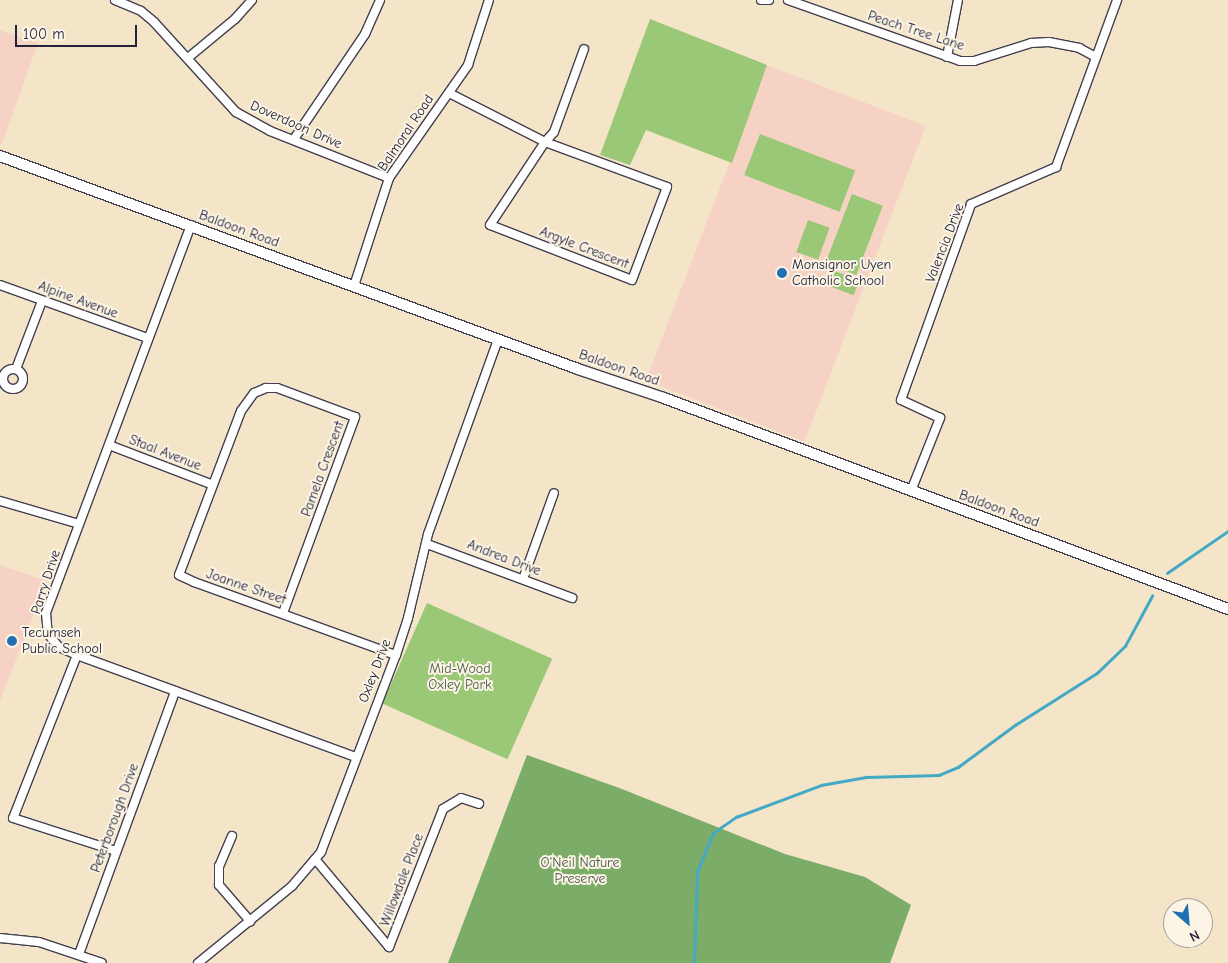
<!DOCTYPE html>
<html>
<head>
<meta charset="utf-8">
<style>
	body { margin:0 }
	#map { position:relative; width:1228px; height:963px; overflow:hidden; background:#f4e5c9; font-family:"Comic Neue",sans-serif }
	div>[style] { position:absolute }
	.built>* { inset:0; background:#f6d2c4; transform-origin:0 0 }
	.green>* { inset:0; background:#9ac877; transform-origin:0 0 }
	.forest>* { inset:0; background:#7bac68 }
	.stream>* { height:2.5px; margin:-1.25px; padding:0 1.25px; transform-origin:1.25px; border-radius:1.25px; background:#44a9c4 }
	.roads { filter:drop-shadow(1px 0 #423f50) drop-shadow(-1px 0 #423f50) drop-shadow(0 1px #423f50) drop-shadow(0 -1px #423f50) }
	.minor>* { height:8px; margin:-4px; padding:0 4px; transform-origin:4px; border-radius:4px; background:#fff }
	.minor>.ring { margin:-4px; padding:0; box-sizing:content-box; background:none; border:8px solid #fff; border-radius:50% }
	.tertiary>* { height:10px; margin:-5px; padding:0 5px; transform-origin:5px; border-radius:5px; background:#fff }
	.dots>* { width:14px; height:14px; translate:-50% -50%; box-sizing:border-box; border:2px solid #fcf5e5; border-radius:50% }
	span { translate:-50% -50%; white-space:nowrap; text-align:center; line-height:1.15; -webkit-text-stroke:4px #fcf5e5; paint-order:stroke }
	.street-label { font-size:14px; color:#22223b }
	.poi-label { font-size:14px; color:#22223b }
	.left { translate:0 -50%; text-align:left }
	.park-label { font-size:14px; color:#4c5c50 }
	.north { position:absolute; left:1163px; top:898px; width:50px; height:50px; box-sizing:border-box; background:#fcf5e5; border:1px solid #a5a1a1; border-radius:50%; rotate:153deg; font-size:14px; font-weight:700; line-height:20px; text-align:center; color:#22223b }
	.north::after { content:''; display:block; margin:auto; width:18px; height:22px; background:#1f6fb2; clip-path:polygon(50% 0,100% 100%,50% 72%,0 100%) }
	.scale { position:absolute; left:15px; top:25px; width:122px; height:22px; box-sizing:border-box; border:2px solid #22223b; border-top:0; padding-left:6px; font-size:15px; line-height:18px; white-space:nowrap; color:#22223b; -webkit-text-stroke:4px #fcf5e5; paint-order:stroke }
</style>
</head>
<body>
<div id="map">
	<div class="built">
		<div style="clip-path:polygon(0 30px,38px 43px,2px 144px,0 143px)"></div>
		<div style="left:767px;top:65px;width:170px;height:338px;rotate:21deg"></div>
		<div style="clip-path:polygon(0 565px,47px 581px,0 701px)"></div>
	</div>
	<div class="green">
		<div style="clip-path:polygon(650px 19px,767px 65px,732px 163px,646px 130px,630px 165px,600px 155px)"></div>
		<div style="left:760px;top:134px;width:102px;height:44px;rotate:21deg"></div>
		<div style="left:852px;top:194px;width:33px;height:74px;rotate:21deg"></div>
		<div style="left:808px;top:220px;width:23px;height:34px;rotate:20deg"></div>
		<div style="left:835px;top:271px;width:26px;height:16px;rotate:21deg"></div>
		<div style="left:427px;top:603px;width:137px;height:110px;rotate:24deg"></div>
	</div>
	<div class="forest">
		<div style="clip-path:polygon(527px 755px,622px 789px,785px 854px,865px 877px,911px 905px,890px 963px,448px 963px)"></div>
	</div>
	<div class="stream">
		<div style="left:1167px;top:573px;width:74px;rotate:-34.5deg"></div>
		<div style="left:694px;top:963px;width:91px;rotate:-88.1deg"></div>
		<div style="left:697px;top:872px;width:42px;rotate:-67.7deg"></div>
		<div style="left:713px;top:833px;width:28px;rotate:-35deg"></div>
		<div style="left:736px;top:817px;width:91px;rotate:-20.6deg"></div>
		<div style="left:821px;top:785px;width:47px;rotate:-9.9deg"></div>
		<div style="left:867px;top:777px;width:72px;rotate:-1.6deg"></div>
		<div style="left:939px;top:775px;width:21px;rotate:-23deg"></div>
		<div style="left:958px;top:767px;width:71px;rotate:-36.4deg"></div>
		<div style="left:1015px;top:725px;width:97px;rotate:-32.4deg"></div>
		<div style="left:1097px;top:673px;width:39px;rotate:-44deg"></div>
		<div style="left:1125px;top:646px;width:57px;rotate:-61.6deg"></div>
	</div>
	<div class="roads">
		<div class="minor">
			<div style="left:115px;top:0;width:28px;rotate:23deg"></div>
			<div style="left:141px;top:11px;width:17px;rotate:40deg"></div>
			<div style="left:154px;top:22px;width:122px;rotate:47.7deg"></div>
			<div style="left:236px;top:112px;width:39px;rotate:29deg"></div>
			<div style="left:270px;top:131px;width:128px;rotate:21.6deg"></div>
			<div style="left:761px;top:0;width:8px"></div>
			<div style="left:788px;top:0;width:182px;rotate:19.5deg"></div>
			<div style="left:960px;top:61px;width:14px"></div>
			<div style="left:974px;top:61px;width:60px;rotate:-17.5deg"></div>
			<div style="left:1031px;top:43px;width:18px;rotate:-3deg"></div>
			<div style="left:1049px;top:42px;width:31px;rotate:11deg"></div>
			<div style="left:1079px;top:48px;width:17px;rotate:28deg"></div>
			<div style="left:189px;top:57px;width:60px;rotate:-39.6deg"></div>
			<div style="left:235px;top:19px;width:25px;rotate:-48deg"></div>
			<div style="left:947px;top:57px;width:58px;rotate:-79.1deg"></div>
			<div style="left:449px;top:93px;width:108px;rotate:27deg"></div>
			<div style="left:545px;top:142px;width:130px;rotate:20.2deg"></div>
			<div style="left:667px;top:187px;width:99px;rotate:110.6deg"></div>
			<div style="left:632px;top:280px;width:152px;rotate:-158.8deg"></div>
			<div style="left:490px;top:225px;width:100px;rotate:-56.5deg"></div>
			<div style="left:545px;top:142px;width:13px;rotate:-48deg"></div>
			<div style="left:554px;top:132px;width:88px;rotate:-70.1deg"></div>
			<div style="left:294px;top:139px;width:127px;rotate:-55.9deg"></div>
			<div style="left:365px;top:34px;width:37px;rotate:-66deg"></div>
			<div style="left:191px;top:225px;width:414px;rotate:110.5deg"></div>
			<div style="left:46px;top:613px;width:21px;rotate:85deg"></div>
			<div style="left:48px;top:634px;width:17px;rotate:50deg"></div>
			<div style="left:59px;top:647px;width:20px;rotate:24deg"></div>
			<div style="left:77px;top:655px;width:297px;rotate:20.1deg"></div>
			<div style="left:0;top:285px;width:156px;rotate:19.8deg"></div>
			<div style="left:354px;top:286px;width:114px;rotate:-72deg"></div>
			<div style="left:389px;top:178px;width:138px;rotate:-55deg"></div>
			<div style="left:468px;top:65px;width:68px;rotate:-72.1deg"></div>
			<div class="ring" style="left:3px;top:369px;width:12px;height:12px"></div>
			<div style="left:16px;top:369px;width:73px;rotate:-69.1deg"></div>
			<div style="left:109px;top:445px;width:111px;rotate:21deg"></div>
			<div style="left:911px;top:491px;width:79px;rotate:-68.3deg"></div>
			<div style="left:940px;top:418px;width:43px;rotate:-155.2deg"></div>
			<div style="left:901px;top:400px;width:208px;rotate:-70.3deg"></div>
			<div style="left:971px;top:204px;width:93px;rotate:-23.5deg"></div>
			<div style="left:1056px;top:167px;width:178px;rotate:-69.9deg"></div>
			<div style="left:0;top:501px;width:82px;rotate:16.2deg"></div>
			<div style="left:427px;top:544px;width:155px;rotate:20.4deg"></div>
			<div style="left:523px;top:579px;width:91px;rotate:-70.2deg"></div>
			<div style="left:283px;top:613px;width:209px;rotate:-69.8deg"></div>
			<div style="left:355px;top:417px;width:83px;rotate:-159.6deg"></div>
			<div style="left:277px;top:388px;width:11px;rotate:180deg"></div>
			<div style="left:266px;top:388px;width:13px;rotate:157deg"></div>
			<div style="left:254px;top:393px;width:22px;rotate:126deg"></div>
			<div style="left:241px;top:411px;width:175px;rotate:110.7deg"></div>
			<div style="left:179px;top:575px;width:17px;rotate:25deg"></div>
			<div style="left:194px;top:582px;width:215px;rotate:19.9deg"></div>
			<div style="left:77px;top:655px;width:175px;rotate:111.4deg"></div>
			<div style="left:13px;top:818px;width:108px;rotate:17.8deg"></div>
			<div style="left:232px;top:836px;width:33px;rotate:113deg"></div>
			<div style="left:219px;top:866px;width:19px;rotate:90deg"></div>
			<div style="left:219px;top:885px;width:48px;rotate:49.3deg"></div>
			<div style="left:315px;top:859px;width:115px;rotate:49.9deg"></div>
			<div style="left:389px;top:947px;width:148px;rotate:-68.6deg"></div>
			<div style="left:443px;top:809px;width:21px;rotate:-31deg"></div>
			<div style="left:461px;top:798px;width:19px;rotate:18deg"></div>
			<div style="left:0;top:938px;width:39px;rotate:6deg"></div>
			<div style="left:39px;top:942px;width:66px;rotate:18.4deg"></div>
			<div style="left:79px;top:954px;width:280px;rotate:-69.9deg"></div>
			<div style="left:198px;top:963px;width:122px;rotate:-39.3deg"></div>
			<div style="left:292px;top:886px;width:45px;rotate:-49.5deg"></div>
			<div style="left:321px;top:852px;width:211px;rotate:-69.2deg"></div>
			<div style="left:396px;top:655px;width:39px;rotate:-72deg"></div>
			<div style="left:408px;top:618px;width:86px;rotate:-76.6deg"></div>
			<div style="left:428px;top:534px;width:206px;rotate:-70.2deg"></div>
		</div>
		<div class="tertiary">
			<div style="left:0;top:156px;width:616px;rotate:20.23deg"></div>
			<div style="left:578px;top:369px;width:91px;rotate:18.6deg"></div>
			<div style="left:664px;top:398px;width:602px;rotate:20.51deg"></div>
		</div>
	</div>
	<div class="dots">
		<div style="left:782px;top:273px;background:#1f6fb2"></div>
		<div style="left:12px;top:641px;background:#1f6fb2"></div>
	</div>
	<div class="street-label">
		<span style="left:916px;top:31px;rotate:18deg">Peach Tree Lane</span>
		<span style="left:296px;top:125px;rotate:24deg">Doverdoon Drive</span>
		<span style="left:406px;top:133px;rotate:-56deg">Balmoral Road</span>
		<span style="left:239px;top:229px;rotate:20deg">Baldoon Road</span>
		<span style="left:945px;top:243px;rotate:-69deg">Valencia Drive</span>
		<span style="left:584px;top:248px;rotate:21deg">Argyle Crescent</span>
		<span style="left:78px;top:300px;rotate:20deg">Alpine Avenue</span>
		<span style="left:619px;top:368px;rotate:19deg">Baldoon Road</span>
		<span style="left:165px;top:453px;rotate:21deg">Staal Avenue</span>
		<span style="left:323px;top:469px;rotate:-70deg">Pamela Crescent</span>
		<span style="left:999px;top:509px;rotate:20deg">Baldoon Road</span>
		<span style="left:504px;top:558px;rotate:21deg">Andrea Drive</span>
		<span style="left:46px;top:582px;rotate:-72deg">Parry Drive</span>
		<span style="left:246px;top:587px;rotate:19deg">Joanne Street</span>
		<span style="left:375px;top:671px;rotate:-69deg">Oxley Drive</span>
		<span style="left:115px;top:818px;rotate:-70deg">Peterborough Drive</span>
		<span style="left:402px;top:880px;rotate:-69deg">Willowdale Place</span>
	</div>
	<div class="poi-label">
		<span class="left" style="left:792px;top:273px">Monsignor Uyen<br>Catholic School</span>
		<span class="left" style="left:22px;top:641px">Tecumseh<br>Public School</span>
	</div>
	<div class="park-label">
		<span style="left:460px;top:677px">Mid-Wood<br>Oxley Park</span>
		<span style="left:580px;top:871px">O'Neil Nature<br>Preserve</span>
	</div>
	<div class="north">N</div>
	<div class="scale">100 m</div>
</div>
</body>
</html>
